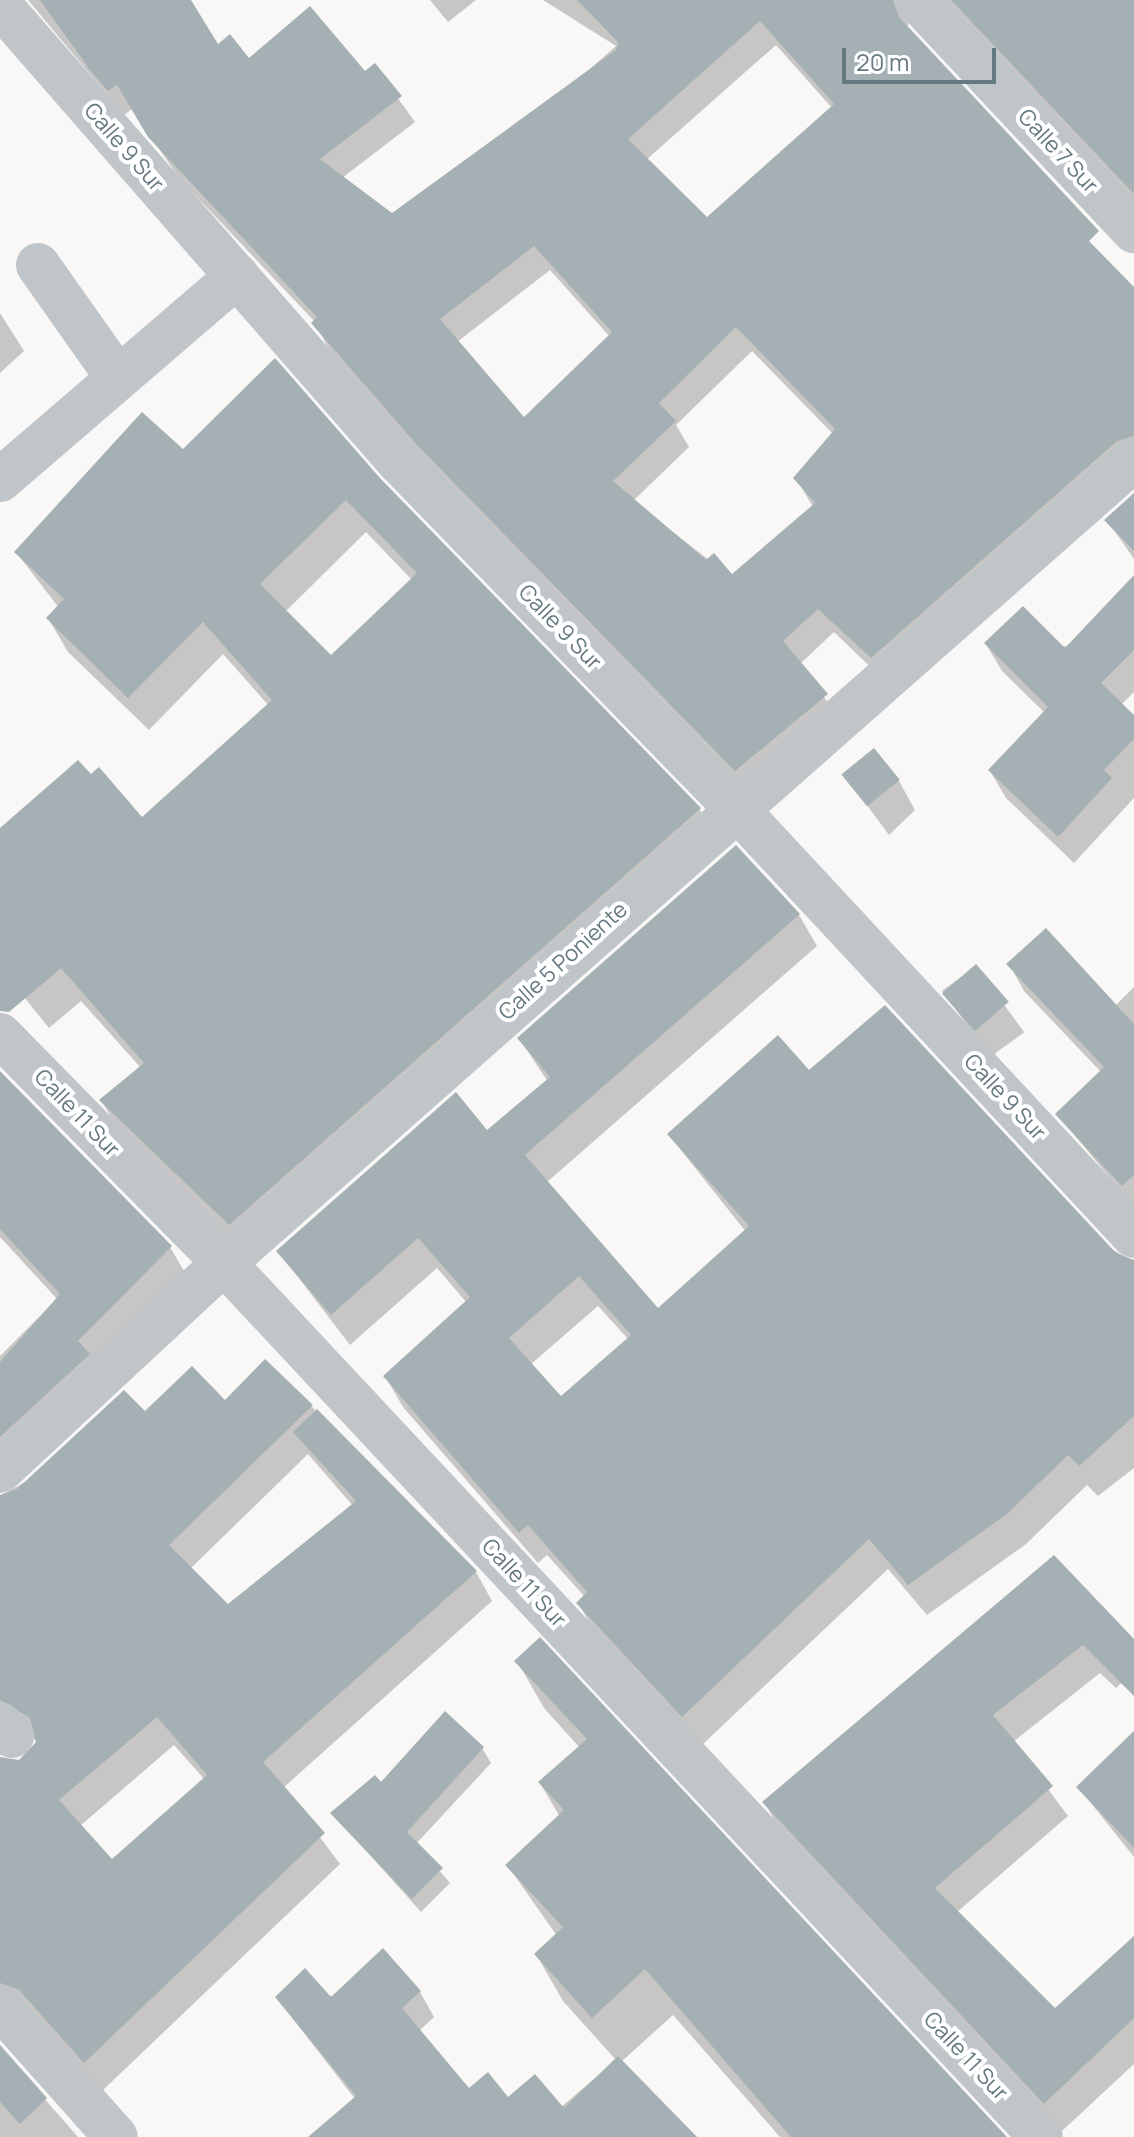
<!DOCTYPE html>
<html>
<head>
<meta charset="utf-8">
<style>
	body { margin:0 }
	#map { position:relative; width:1134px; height:2137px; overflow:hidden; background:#f9f8f6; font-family:Manrope,sans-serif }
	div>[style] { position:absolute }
	.shadow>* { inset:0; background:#0003; transform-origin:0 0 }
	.building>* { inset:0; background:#a4b0b3; transform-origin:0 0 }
	.minor>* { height:44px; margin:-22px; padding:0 22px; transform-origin:22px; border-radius:22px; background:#bfc5c8 }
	span { translate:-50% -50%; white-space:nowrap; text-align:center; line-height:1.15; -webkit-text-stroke:8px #fff; paint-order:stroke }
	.street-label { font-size:22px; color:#657980 }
	.scale { position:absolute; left:842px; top:48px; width:154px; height:36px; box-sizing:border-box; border:4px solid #657980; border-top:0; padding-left:10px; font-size:24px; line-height:28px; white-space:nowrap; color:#657980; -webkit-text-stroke:6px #fff; paint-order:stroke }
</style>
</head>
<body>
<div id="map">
	<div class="shadow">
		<div style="clip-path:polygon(evenodd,28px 0,188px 0,218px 46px,248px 61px,364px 74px,375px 66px,415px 122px,342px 178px,392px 216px,530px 121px,616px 46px,543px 0,1134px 0,1134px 202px,913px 8px,907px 29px,1134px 299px,1134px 469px,886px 682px,834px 632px,800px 664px,841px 721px,750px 795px,433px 469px,328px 348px,315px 322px,179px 178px,132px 109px,124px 115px,28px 0,776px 45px,832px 108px,707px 220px,646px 160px,776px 45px,28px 0,550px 270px,610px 337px,524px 420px,457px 342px,550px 270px,28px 0,752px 351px,833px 434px,796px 478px,813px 507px,731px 577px,633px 501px,689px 447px,676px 425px,752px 351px)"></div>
		<div style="clip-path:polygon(430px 0,476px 0,448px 22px)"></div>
		<div style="clip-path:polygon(0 313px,24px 351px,0 373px)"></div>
		<div style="clip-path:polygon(evenodd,183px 452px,379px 480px,700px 810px,719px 843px,228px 1243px,121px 1134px,101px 1100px,141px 1068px,81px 1001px,49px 1028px,0 967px,0 831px,141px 820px,269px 706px,223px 654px,149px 730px,68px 652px,48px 618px,59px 608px,16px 552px,183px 452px,366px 532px,412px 580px,331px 658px,285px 612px,366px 532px)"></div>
		<div style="clip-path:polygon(1134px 493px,1134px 559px,1107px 520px)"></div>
		<div style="clip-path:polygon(986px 644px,1134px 648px,1134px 692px,1121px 705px,1134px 718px,1134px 798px,1074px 863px,1006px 798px,990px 771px,1045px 713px,1002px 671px)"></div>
		<div style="clip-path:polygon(846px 777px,899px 781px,915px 810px,889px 835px)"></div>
		<div style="clip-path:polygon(evenodd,736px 847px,799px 915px,817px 946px,546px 1183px,658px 1310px,746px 1232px,669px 1135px,809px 1073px,1134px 1262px,1134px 1468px,1098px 1496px,1087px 1485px,1026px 1544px,927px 1615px,888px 1569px,701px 1746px,596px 1634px,578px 1603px,585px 1597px,547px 1555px,538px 1563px,403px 1407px,385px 1376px,467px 1303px,437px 1268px,350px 1345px,278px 1251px,487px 1132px,548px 1082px,519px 1038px,736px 847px,598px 1306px,629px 1340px,560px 1399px,530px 1365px,598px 1306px)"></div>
		<div style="clip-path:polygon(1009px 964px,1113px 1008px,1134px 987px,1134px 1207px,1057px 1114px,1101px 1072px,1024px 991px)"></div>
		<div style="left:976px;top:966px;width:82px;height:42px;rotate:54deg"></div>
		<div style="clip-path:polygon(0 1097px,170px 1247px,187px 1276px,0 1481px,0 1356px,57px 1299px,0 1237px)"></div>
		<div style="clip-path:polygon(evenodd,225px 1403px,311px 1406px,476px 1572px,492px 1601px,283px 1788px,340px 1864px,102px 2091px,0 2021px,0 1759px,20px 1762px,38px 1744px,26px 1729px,0 1738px,0 1496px,145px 1414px,225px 1403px,308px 1454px,353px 1506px,228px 1607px,190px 1569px,308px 1454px,225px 1403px,174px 1745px,205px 1780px,112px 1862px,80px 1826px,174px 1745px)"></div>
		<div style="clip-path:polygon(1054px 1558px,1134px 1647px,1134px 1671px,1116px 1688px,1100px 1673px,1013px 1742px,1068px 1816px,956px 1913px,1055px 2011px,1134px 1936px,1134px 2064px,1062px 2131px,781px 1831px,764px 1802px)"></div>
		<div style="clip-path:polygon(517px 1661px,1004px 2137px,780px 2137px,673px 2015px,621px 2062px,694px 2137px,526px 2137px,616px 2060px,563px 2001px,536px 1954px,557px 1936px,508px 1866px,560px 1817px,540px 1783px,580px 1748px,544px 1708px)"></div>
		<div style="clip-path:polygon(1134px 1734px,1134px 1857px,1078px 1787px)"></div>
		<div style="clip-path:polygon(482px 1748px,491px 1763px,416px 1844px,450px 1883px,421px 1912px,333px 1814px,381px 1784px)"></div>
		<div style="clip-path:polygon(420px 1992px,434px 2017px,419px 2031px,488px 2137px,311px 2137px,355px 2099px,277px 1998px)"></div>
		<div style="clip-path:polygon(0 2048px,78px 2137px,0 2137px)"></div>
	</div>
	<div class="building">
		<div style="clip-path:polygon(evenodd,40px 0,191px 0,218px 44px,230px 34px,249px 58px,310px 6px,365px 71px,375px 63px,402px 96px,320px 159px,392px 213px,616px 50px,618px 42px,577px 0,893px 0,899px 17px,1099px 231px,1089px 241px,1134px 287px,1134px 436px,1117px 441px,871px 658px,818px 609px,783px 641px,828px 694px,735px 771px,416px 444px,311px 323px,317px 317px,148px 137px,117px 85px,108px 91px,90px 70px,40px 0,760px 21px,834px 104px,707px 217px,628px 139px,760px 21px,40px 0,534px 246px,612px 332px,524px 417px,440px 319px,534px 246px,40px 0,736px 327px,835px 429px,793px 478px,815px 503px,732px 574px,714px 553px,706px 560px,613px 481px,676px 421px,659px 403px,736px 327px)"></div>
		<div style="clip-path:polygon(951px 0,1134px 0,1134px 194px)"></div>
		<div style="clip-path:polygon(evenodd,275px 358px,380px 478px,701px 808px,229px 1225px,99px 1100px,144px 1063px,61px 968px,9px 1012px,0 1011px,0 828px,78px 760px,91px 774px,99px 767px,142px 817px,272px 700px,203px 622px,128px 698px,46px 618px,64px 599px,14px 552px,142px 412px,183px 449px,275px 358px,346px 500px,417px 573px,331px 655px,260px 584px,346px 500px)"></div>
		<div style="clip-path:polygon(1134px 493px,1134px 551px,1104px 520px)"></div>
		<div style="clip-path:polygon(1134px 575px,1134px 650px,1101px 683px,1134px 715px,1134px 739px,1104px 770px,1112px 778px,1058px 837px,988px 770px,1048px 707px,984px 643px,1023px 606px,1065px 648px)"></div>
		<div style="left:874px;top:748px;width:41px;height:42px;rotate:51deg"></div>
		<div style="clip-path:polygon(evenodd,736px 845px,800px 914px,525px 1155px,658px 1308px,749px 1226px,667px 1134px,778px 1035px,809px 1070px,885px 1005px,1116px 1253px,1134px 1260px,1134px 1416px,1079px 1466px,1068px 1455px,1008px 1513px,908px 1585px,869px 1539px,682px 1717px,576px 1603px,587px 1592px,528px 1525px,519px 1533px,383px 1376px,470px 1297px,418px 1238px,331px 1315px,276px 1251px,456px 1092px,487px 1130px,550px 1077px,517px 1038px,736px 845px,579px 1276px,631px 1335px,561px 1396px,509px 1338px,579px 1276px)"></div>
		<div style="clip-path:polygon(1046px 928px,1134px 1024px,1134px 1175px,1122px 1186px,1055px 1114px,1104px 1067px,1006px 964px)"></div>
		<div style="left:976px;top:964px;width:50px;height:45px;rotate:49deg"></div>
		<div style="clip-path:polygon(0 1071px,172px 1246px,78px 1341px,90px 1354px,0 1437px,0 1362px,60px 1294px,0 1229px)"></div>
		<div style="clip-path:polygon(evenodd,265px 1359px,313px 1405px,169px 1545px,228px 1604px,356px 1501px,293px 1432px,317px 1409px,477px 1571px,263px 1762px,325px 1833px,84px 2063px,19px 1990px,0 1983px,0 1757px,19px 1760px,36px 1742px,30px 1718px,0 1700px,0 1495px,17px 1489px,124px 1390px,145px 1411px,192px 1366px,225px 1400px,265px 1359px,157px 1717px,207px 1775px,112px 1859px,59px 1800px,157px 1717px)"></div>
		<div style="clip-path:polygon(1054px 1555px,1134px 1639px,1134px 1696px,1083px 1645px,993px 1715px,1053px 1786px,935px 1888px,1055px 2008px,1134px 1936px,1134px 2018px,1044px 2104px,762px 1802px)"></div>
		<div style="clip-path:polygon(540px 1637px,1007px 2137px,791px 2137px,645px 1969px,592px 2018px,534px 1954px,563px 1927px,505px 1865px,564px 1810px,538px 1782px,587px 1739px,514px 1661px)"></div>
		<div style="clip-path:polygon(445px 1711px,484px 1747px,407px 1832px,443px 1868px,412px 1899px,330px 1813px,375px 1775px,381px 1782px)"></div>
		<div style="clip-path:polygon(1134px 1731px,1134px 1848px,1076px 1787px)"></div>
		<div style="clip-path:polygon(383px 1948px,421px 1991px,402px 2008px,469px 2088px,488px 2072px,508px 2097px,535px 2074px,564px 2108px,618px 2056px,697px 2137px,308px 2137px,356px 2096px,275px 1997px,305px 1968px,331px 1997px)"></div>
		<div style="clip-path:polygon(0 2045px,47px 2098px,20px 2124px,0 2102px)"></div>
	</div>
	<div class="minor">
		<div style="left:917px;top:0;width:317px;rotate:46.8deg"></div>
		<div style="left:0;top:5px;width:605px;rotate:48.89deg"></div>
		<div style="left:398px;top:461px;width:484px;rotate:45.8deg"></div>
		<div style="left:736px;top:808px;width:584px;rotate:47.08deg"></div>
		<div style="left:38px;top:265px;width:137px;rotate:54.8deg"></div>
		<div style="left:0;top:480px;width:313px;rotate:-40.7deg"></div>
		<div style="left:0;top:1035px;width:320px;rotate:45.5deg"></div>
		<div style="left:224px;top:1263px;width:1196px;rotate:46.93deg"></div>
		<div style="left:0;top:1471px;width:306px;rotate:-42.9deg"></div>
		<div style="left:224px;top:1263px;width:1214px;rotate:-41.43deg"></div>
		<div style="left:0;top:1724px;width:17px;rotate:45deg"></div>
		<div style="left:0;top:2007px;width:174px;rotate:48.3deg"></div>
	</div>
	<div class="street-label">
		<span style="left:124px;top:147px;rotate:49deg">Calle 9 Sur</span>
		<span style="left:1058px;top:151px;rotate:47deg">Calle 7 Sur</span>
		<span style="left:560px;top:627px;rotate:46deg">Calle 9 Sur</span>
		<span style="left:563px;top:961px;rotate:-42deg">Calle 5 Poniente</span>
		<span style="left:1005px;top:1097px;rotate:47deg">Calle 9 Sur</span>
		<span style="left:77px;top:1113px;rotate:46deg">Calle 11 Sur</span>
		<span style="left:524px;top:1583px;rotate:47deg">Calle 11 Sur</span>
		<span style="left:966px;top:2056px;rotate:47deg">Calle 11 Sur</span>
	</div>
	<div class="scale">20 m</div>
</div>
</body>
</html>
